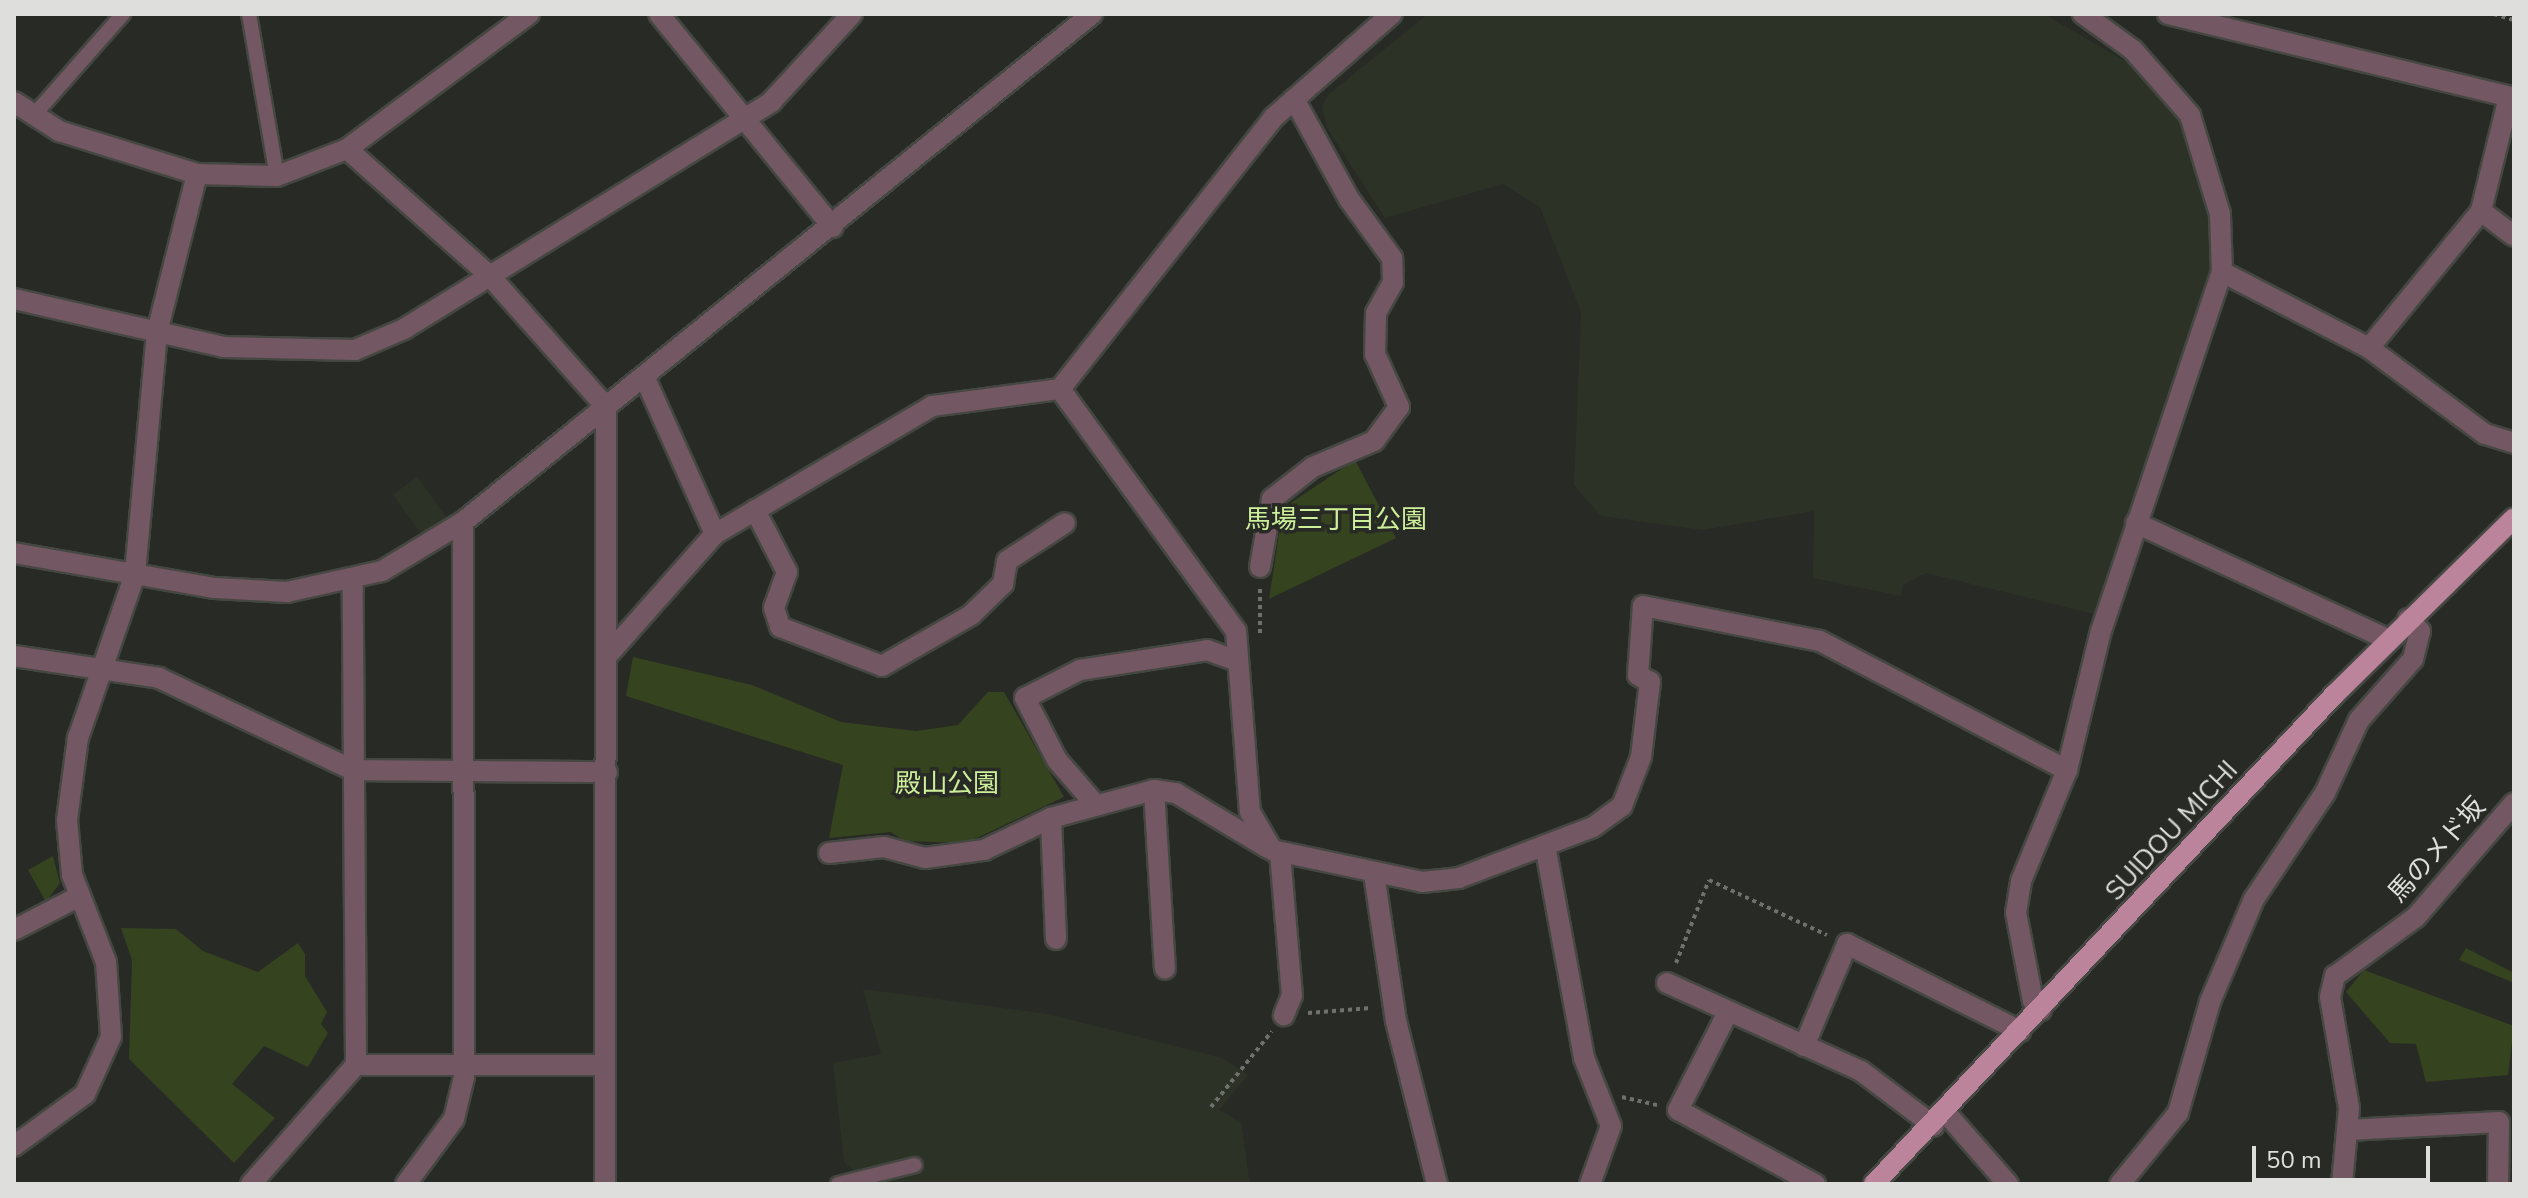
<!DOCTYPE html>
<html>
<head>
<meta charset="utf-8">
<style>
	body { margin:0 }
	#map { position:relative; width:2528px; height:1198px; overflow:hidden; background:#282a25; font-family:"Nunito Sans","Noto Sans JP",sans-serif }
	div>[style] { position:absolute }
	.built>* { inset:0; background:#2d3227; transform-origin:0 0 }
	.green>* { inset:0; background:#35431e }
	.path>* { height:4px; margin-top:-2px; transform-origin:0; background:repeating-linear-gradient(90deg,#70716d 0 4px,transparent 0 8px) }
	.roads { filter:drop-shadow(2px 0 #454742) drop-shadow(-2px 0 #454742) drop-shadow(0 2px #454742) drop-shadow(0 -2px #454742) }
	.service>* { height:14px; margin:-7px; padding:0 7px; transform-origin:7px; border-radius:7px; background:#735762 }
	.minor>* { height:20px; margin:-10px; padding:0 10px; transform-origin:10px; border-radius:10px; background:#735762 }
	.tertiary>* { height:20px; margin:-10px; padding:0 10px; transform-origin:10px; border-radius:10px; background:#735762 }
	.primary>* { height:20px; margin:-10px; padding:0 10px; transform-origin:10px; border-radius:10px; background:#bc849a }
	span { translate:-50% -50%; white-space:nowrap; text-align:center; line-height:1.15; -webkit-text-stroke:7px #282a25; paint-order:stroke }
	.park-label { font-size:26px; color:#cdef9a }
	.street-label { font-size:26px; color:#dedfdc }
	.frame { position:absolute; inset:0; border:16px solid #dedfdc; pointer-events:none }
	.scale { position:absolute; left:2252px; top:1146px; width:178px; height:36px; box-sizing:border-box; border:4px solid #dedfdc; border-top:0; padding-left:10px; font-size:24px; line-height:28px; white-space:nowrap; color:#dedfdc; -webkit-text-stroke:6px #282a25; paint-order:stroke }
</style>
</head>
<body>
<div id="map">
	<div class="built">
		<div style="clip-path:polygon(1428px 14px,2044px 14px,2130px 64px,2182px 123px,2209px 183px,2215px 266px,2094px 614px,1926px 573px,1903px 585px,1901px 596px,1813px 578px,1814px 511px,1703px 530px,1601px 516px,1574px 485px,1581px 312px,1540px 207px,1503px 184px,1385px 218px,1327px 128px,1322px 106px,1329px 94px)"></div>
		<div style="left:417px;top:477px;width:52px;height:30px;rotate:54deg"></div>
		<div style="clip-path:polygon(863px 989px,1048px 1014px,1222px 1058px,1248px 1075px,1219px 1110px,1241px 1122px,1250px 1184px,867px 1184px,844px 1162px,833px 1063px,881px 1054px)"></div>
	</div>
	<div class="green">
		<div style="clip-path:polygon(1355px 460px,1396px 538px,1269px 599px,1283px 508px)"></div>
		<div style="clip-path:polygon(633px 657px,752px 685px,841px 722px,916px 731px,958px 725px,988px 692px,1004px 692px,1064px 797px,966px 843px,904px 841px,891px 832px,829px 838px,843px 765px,626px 696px)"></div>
		<div style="clip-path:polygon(53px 856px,60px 883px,46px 902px,28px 870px)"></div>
		<div style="clip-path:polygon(121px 928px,176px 929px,203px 951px,258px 972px,298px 943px,305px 954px,305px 976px,327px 1012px,321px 1024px,328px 1033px,308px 1067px,264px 1046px,232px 1084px,275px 1118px,234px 1163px,129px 1059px,132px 960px)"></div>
		<div style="clip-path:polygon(2466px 948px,2514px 973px,2514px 983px,2459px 960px)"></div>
		<div style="clip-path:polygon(2364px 970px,2514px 1026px,2508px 1075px,2426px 1082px,2416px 1044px,2390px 1043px,2346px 992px)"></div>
	</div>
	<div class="path">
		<div style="left:2494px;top:14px;width:21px;rotate:17deg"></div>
		<div style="left:1260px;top:633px;width:47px;rotate:-90deg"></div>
		<div style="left:1676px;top:963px;width:89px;rotate:-68.3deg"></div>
		<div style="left:1709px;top:880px;width:130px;rotate:25deg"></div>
		<div style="left:1308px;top:1013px;width:63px;rotate:-4.5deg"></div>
		<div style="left:1622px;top:1097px;width:36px;rotate:13deg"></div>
		<div style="left:1211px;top:1107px;width:97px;rotate:-51.2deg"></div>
	</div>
	<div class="roads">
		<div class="service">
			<div style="left:249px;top:14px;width:164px;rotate:80.2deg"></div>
			<div style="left:34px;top:115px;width:135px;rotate:-48.6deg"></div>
			<div style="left:838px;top:1184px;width:79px;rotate:-13.9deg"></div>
		</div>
		<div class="minor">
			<div style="left:659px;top:14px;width:275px;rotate:50.8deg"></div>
			<div style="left:14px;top:102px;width:54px;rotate:32.8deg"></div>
			<div style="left:59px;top:131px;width:145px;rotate:17.3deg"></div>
			<div style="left:197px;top:174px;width:80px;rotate:1.4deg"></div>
			<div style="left:277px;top:176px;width:75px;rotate:-21.1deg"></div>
			<div style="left:347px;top:149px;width:227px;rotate:-36.6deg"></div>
			<div style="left:347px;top:149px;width:190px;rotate:41.6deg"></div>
			<div style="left:489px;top:275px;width:176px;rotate:48.4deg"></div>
			<div style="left:2481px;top:211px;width:41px;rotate:37.1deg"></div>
			<div style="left:2222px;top:272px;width:165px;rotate:27.3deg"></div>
			<div style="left:2369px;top:348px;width:144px;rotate:36.6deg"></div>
			<div style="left:2485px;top:434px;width:30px;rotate:17deg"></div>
			<div style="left:14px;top:299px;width:214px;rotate:12.9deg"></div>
			<div style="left:223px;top:347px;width:132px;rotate:1.3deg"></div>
			<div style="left:355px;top:350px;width:53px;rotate:-23.2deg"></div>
			<div style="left:404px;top:329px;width:432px;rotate:-31.7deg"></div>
			<div style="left:771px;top:102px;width:120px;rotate:-47.4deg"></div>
			<div style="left:2369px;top:348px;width:177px;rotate:-50.7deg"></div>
			<div style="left:2481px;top:211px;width:117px;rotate:-76.2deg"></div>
			<div style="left:644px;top:376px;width:173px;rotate:65.8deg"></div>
			<div style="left:715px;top:534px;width:252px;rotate:-30.5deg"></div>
			<div style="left:932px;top:406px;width:129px;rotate:-7.6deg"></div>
			<div style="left:1060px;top:389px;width:345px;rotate:-51.8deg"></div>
			<div style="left:1273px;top:118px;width:158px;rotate:-41.2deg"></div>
			<div style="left:1060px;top:389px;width:299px;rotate:54deg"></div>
			<div style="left:1236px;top:631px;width:182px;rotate:85.6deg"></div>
			<div style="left:1250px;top:812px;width:44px;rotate:59.9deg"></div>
			<div style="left:1272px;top:850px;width:153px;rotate:12deg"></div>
			<div style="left:1422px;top:882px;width:37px;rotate:-6deg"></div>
			<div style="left:1459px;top:878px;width:143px;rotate:-20.8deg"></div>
			<div style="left:1593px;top:827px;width:36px;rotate:-36deg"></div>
			<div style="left:1622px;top:806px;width:53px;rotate:-68.8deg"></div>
			<div style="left:1641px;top:757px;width:76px;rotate:-83.2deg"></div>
			<div style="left:1650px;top:682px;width:14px;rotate:-150deg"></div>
			<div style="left:1638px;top:675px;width:69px;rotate:-85.9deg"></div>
			<div style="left:1643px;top:606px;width:180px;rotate:11.2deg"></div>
			<div style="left:1820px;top:641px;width:279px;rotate:27.6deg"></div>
			<div style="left:755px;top:510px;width:70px;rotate:62.7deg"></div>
			<div style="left:787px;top:572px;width:38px;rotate:110deg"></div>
			<div style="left:774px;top:608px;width:20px;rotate:72deg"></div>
			<div style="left:780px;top:627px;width:109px;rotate:20.9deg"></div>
			<div style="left:882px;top:666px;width:103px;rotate:-29.8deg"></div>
			<div style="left:971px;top:615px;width:45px;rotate:-44.1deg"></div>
			<div style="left:1003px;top:584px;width:23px;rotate:-80deg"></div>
			<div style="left:1007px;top:561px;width:69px;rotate:-33.2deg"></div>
			<div style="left:2136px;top:523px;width:277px;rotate:24.8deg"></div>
			<div style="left:1260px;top:567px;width:69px;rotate:-80deg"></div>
			<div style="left:1272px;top:499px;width:52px;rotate:-38deg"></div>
			<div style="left:1313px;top:467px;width:66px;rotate:-23.1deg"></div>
			<div style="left:1374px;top:441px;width:42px;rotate:-53.7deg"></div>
			<div style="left:1399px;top:407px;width:58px;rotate:-114.4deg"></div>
			<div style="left:1375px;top:354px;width:41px;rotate:-88.6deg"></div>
			<div style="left:1376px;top:313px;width:35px;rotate:-61deg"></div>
			<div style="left:1393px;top:282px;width:24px;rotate:-92deg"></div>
			<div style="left:1392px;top:258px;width:73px;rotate:-126.1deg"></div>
			<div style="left:1349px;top:199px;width:114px;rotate:-118.8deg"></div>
			<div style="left:135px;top:574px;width:243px;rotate:-84.8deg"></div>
			<div style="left:157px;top:332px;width:163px;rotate:-75.8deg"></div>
			<div style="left:14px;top:656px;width:147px;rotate:8.6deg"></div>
			<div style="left:159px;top:678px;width:215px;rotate:25.4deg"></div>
			<div style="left:353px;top:770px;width:254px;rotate:0.5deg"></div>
			<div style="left:606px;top:657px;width:164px;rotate:-48.5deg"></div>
			<div style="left:1154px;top:790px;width:179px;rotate:86.5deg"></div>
			<div style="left:1095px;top:804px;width:58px;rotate:-130.8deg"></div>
			<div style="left:1057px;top:760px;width:70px;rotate:-117.3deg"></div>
			<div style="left:1025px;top:698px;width:62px;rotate:-27deg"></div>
			<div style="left:1080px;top:670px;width:129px;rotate:-8.9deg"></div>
			<div style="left:1207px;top:650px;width:33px;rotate:20deg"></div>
			<div style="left:1545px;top:845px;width:217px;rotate:79.6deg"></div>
			<div style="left:1584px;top:1058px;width:73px;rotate:68.3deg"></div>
			<div style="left:1611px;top:1126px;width:62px;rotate:109.9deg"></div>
			<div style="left:829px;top:853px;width:55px;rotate:-6.2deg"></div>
			<div style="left:884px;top:847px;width:42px;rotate:15deg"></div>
			<div style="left:925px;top:858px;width:60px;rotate:-7.7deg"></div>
			<div style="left:984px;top:850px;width:74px;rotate:-25.5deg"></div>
			<div style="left:1280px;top:853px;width:143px;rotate:85.2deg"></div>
			<div style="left:1292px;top:995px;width:22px;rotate:112deg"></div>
			<div style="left:1374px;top:874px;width:149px;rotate:81.5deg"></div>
			<div style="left:1396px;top:1021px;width:168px;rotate:75.9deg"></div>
			<div style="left:14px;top:930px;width:74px;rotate:-27.3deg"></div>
			<div style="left:1056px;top:939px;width:121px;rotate:-92.4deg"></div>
			<div style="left:1051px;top:818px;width:107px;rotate:-15.2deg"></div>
			<div style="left:1154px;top:790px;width:22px;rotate:8deg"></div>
			<div style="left:1176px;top:793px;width:107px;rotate:30.9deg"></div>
			<div style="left:1667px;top:983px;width:213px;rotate:24.4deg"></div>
			<div style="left:1861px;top:1071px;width:91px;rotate:37deg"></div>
			<div style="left:2041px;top:1010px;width:12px;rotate:-132deg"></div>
			<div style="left:2033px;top:1001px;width:90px;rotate:-100.9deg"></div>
			<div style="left:2016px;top:913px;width:32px;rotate:-81deg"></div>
			<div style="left:2021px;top:881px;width:120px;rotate:-67.5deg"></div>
			<div style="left:2067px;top:770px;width:143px;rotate:-76.3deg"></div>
			<div style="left:2101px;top:631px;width:379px;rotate:-71.4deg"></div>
			<div style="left:2222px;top:272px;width:58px;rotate:-92deg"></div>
			<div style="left:2220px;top:214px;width:103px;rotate:-106.9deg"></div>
			<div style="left:2190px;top:115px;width:86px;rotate:-131.2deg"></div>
			<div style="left:2133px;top:50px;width:62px;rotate:-144.2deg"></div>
			<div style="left:1728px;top:1012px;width:110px;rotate:117deg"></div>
			<div style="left:1678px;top:1110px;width:156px;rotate:28.4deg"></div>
			<div style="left:1804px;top:1046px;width:111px;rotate:-67.1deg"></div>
			<div style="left:1847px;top:944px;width:194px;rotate:26.7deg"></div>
			<div style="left:356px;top:1065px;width:248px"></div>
			<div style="left:1946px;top:1113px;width:94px;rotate:48.9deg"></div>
			<div style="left:2348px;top:1130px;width:151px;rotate:-3deg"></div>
			<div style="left:2499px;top:1122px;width:62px;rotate:90.9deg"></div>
			<div style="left:251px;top:1184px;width:159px;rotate:-48.6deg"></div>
			<div style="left:356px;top:1065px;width:484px;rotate:-90.4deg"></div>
			<div style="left:406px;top:1184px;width:81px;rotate:-53.6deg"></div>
			<div style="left:454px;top:1119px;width:43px;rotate:-76.6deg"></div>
			<div style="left:464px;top:1077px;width:555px;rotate:-90.1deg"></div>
			<div style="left:2120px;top:1184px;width:92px;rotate:-50.8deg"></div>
			<div style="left:2178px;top:1113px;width:116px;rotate:-73.9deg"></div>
			<div style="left:2210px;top:1002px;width:112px;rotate:-66.9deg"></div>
			<div style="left:2254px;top:899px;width:128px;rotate:-56.2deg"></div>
			<div style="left:2325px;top:793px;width:81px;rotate:-65deg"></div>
			<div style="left:2359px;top:720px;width:81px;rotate:-48.5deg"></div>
			<div style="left:2413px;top:659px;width:29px;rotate:-76deg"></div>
			<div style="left:2420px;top:631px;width:17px;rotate:-135deg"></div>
			<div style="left:2342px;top:1184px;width:76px;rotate:-84.7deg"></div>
			<div style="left:2349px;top:1108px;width:113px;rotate:-99.7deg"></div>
			<div style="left:2330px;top:997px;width:22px;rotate:-77deg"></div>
			<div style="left:2335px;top:976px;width:100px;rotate:-36.1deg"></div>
			<div style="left:2416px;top:917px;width:150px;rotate:-49.3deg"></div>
		</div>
		<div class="tertiary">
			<div style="left:2168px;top:14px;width:356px;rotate:13.6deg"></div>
			<div style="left:14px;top:553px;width:204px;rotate:9.9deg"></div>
			<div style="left:215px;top:588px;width:72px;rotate:3.2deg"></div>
			<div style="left:287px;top:592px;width:97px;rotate:-12.5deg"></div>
			<div style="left:382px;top:571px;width:95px;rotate:-31.2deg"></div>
			<div style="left:463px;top:522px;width:809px;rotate:-38.93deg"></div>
			<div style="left:14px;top:1146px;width:88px;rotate:-36.2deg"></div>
			<div style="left:85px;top:1094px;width:63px;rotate:-65.5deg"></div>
			<div style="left:111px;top:1037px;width:75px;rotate:-93.8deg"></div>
			<div style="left:106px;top:962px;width:93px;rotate:-111.3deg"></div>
			<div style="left:72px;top:875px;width:55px;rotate:-95.2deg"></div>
			<div style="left:67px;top:820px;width:83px;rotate:-82.4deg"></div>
			<div style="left:78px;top:738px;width:174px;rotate:-70.8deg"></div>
			<div style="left:605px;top:1184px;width:777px;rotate:-89.93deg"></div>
		</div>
		<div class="primary">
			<div style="left:1874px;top:1184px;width:671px;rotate:-46.75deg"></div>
			<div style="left:2334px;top:695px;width:252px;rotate:-44.5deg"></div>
		</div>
	</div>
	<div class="park-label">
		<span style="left:1336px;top:520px">馬場三丁目公園</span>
		<span style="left:947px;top:784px">殿山公園</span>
	</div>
	<div class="street-label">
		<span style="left:2172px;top:831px;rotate:-47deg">SUIDOU MICHI</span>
		<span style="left:2437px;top:850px;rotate:-48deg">馬のメド坂</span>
	</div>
	<div class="frame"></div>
	<div class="scale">50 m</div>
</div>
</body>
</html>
